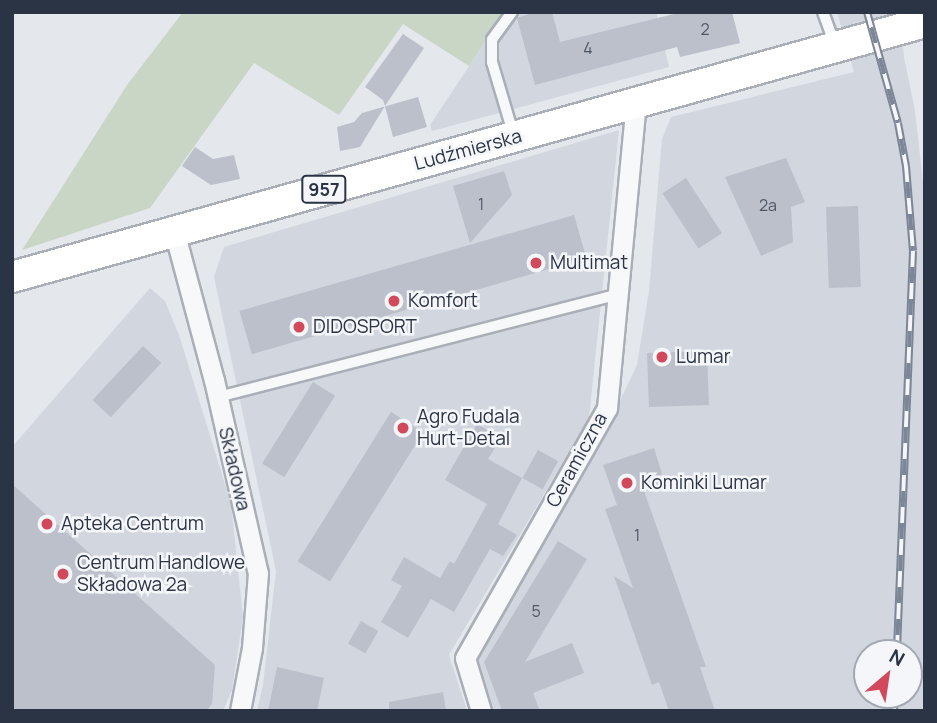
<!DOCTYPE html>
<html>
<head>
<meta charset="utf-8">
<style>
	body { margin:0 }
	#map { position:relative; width:937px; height:723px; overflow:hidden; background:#e4e7ec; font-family:Manrope,sans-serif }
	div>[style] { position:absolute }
	.built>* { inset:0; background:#d2d6de }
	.green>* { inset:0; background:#c9d6c5 }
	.building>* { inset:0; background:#bbc0ca; transform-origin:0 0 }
	.roads { filter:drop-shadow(2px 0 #a9aeb7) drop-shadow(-2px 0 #a9aeb7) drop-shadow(0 2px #a9aeb7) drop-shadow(0 -2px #a9aeb7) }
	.lane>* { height:10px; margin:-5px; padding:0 5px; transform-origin:5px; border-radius:5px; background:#f7f8fa }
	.street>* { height:19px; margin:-9.5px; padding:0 9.5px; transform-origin:9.5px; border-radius:9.5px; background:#f7f8fa }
	.primary>* { height:30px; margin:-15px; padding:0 15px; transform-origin:15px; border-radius:15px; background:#fff }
	.rail>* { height:8px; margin-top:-4px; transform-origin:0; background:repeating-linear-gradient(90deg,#f4f6f9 0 16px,#7d8696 0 32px); box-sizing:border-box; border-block:2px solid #7d8696 }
	.dots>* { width:19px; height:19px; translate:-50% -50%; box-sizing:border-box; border:4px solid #f4f6f9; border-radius:50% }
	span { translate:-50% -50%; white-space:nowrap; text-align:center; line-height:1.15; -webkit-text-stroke:5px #f4f6f9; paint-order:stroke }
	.number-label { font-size:16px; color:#4f5766 }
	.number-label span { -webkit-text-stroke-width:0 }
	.shield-label span { padding:2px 5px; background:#f4f6f9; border:2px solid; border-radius:5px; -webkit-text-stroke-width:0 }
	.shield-label { font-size:18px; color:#2b3445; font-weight:700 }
	.street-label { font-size:19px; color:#2b3445 }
	.poi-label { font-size:19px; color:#2b3445 }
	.left { translate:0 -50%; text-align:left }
	.frame { position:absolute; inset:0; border:14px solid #2b3445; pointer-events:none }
	.north { position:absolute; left:853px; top:639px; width:70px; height:70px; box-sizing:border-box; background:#f4f6f9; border:2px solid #a4a8b1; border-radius:50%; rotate:29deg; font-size:19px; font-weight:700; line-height:28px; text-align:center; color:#2b3445 }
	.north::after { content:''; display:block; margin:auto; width:24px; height:32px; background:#d1495b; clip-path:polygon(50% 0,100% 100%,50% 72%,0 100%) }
</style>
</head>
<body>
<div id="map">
	<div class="built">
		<div style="clip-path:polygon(505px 12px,656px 12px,669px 67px,432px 131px,430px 125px)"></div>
		<div style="clip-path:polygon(evenodd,837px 12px,900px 12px,904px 57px,915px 111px,925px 200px,925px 711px,492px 711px,478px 658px,599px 444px,637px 365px,649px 291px,662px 139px,671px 117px,854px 72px,837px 12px,867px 653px,909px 653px,909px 695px,867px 695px,867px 653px)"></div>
		<div style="clip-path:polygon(619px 130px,589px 418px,449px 655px,467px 711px,257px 711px,263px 685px,276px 571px,214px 277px,224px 247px)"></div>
		<div style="clip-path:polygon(150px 288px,165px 301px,180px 338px,231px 504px,243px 617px,232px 690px,223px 711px,12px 711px,12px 447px)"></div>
	</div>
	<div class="green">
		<div style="clip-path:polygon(183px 12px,505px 12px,469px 66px,403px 24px,339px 115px,254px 63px,150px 208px,22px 250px,127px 85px)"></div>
	</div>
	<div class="building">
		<div style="clip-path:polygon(535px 12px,552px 12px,560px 42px,682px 12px,732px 12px,740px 43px,680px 57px,677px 47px,535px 85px,517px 18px)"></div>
		<div style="clip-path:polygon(403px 34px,424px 48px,385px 106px,383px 100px,365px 87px)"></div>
		<div style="clip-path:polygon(418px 97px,427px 127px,393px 137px,385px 106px,360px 147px,340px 151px,337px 127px,354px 122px,362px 113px)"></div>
		<div style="clip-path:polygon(195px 147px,213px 159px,234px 155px,240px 179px,211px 185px,182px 166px)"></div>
		<div style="clip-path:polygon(786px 158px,805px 202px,791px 207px,793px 242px,761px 256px,725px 177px)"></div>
		<div style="clip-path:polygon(504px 171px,512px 195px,470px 243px,453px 186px)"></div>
		<div style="left:686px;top:178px;width:66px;height:28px;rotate:57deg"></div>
		<div style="left:858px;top:206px;width:81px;height:32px;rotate:88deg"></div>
		<div style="left:574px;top:215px;width:45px;height:348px;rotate:74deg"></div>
		<div style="left:143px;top:346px;width:25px;height:74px;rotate:43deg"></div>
		<div style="left:707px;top:351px;width:54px;height:60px;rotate:88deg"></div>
		<div style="left:313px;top:382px;width:26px;height:96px;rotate:32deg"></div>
		<div style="left:391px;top:412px;width:38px;height:176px;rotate:32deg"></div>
		<div style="clip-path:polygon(477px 424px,501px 438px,488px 459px,522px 478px,498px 524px,517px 535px,503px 556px,490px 549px,454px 612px,431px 599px,408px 638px,381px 622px,402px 586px,391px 580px,404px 557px,440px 578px,450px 561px,454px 564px,487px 504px,445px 480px)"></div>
		<div style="clip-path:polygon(654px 448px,662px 474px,658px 476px,660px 483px,643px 488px,706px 667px,700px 667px,715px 711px,669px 711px,659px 682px,652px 685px,614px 576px,633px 588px,605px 509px,617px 505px,603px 465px)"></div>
		<div style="left:538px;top:450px;width:23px;height:32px;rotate:29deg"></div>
		<div style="clip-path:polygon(12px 484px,215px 665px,212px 704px,206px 711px,12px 711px)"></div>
		<div style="clip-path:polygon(558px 541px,587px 559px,525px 662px,572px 643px,584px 673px,533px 693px,540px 711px,502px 711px,484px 662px)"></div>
		<div style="left:361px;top:621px;width:20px;height:26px;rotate:30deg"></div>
		<div style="clip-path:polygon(277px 667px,324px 678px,317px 711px,268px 711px)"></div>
		<div style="clip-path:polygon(443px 692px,446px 711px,389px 711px,389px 702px)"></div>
	</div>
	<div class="roads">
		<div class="lane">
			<div style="left:512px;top:12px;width:34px;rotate:126deg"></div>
			<div style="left:492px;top:40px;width:22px;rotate:90deg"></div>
			<div style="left:492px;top:62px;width:74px;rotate:73.5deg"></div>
			<div style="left:823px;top:12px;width:33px;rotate:70deg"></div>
			<div style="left:218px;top:397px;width:413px;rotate:-14.4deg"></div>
		</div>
		<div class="street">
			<div style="left:174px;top:231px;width:154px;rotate:75deg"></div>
			<div style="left:214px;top:380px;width:198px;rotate:77.2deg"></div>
			<div style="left:258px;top:573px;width:75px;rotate:94.6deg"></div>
			<div style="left:252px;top:648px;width:64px;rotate:100.8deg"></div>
			<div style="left:481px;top:711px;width:55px;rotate:-106.8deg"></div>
			<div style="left:465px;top:658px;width:288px;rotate:-60.4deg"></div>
			<div style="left:607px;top:408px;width:305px;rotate:-84.6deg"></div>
		</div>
		<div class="primary">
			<div style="left:12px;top:277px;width:948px;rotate:-15.6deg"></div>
		</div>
	</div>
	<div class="rail">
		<div style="left:867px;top:12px;width:115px;rotate:74.4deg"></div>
		<div style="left:898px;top:123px;width:44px;rotate:79.5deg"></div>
		<div style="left:906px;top:166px;width:85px;rotate:85.3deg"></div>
		<div style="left:913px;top:251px;width:402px;rotate:92.3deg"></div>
		<div style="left:894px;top:711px;width:16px;rotate:-86deg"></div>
	</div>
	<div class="dots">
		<div style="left:536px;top:263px;background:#d1495b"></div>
		<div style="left:394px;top:301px;background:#d1495b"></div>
		<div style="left:299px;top:327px;background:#d1495b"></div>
		<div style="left:662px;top:357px;background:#d1495b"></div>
		<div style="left:403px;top:428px;background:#d1495b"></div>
		<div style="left:627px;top:483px;background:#d1495b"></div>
		<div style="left:47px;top:524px;background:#d1495b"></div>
		<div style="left:63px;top:574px;background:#d1495b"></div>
	</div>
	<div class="number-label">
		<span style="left:705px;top:29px">2</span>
		<span style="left:588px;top:48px">4</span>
		<span style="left:481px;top:204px">1</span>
		<span style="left:768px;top:205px">2a</span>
		<span style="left:637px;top:535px">1</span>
		<span style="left:536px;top:611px">5</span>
	</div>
	<div class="shield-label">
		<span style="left:324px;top:189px">957</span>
	</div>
	<div class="street-label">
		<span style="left:468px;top:150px;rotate:-15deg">Ludźmierska</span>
		<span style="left:577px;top:460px;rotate:-61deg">Ceramiczna</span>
		<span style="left:234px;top:469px;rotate:77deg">Składowa</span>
	</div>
	<div class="poi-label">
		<span class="left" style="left:550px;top:263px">Multimat</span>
		<span class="left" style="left:408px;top:301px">Komfort</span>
		<span class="left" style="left:313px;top:327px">DIDOSPORT</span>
		<span class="left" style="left:676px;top:357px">Lumar</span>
		<span class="left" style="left:417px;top:428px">Agro Fudala<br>Hurt-Detal</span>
		<span class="left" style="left:641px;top:483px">Kominki Lumar</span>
		<span class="left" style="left:61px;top:524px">Apteka Centrum</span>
		<span class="left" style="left:77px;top:574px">Centrum Handlowe<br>Składowa 2a</span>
	</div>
	<div class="frame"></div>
	<div class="north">N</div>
</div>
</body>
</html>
